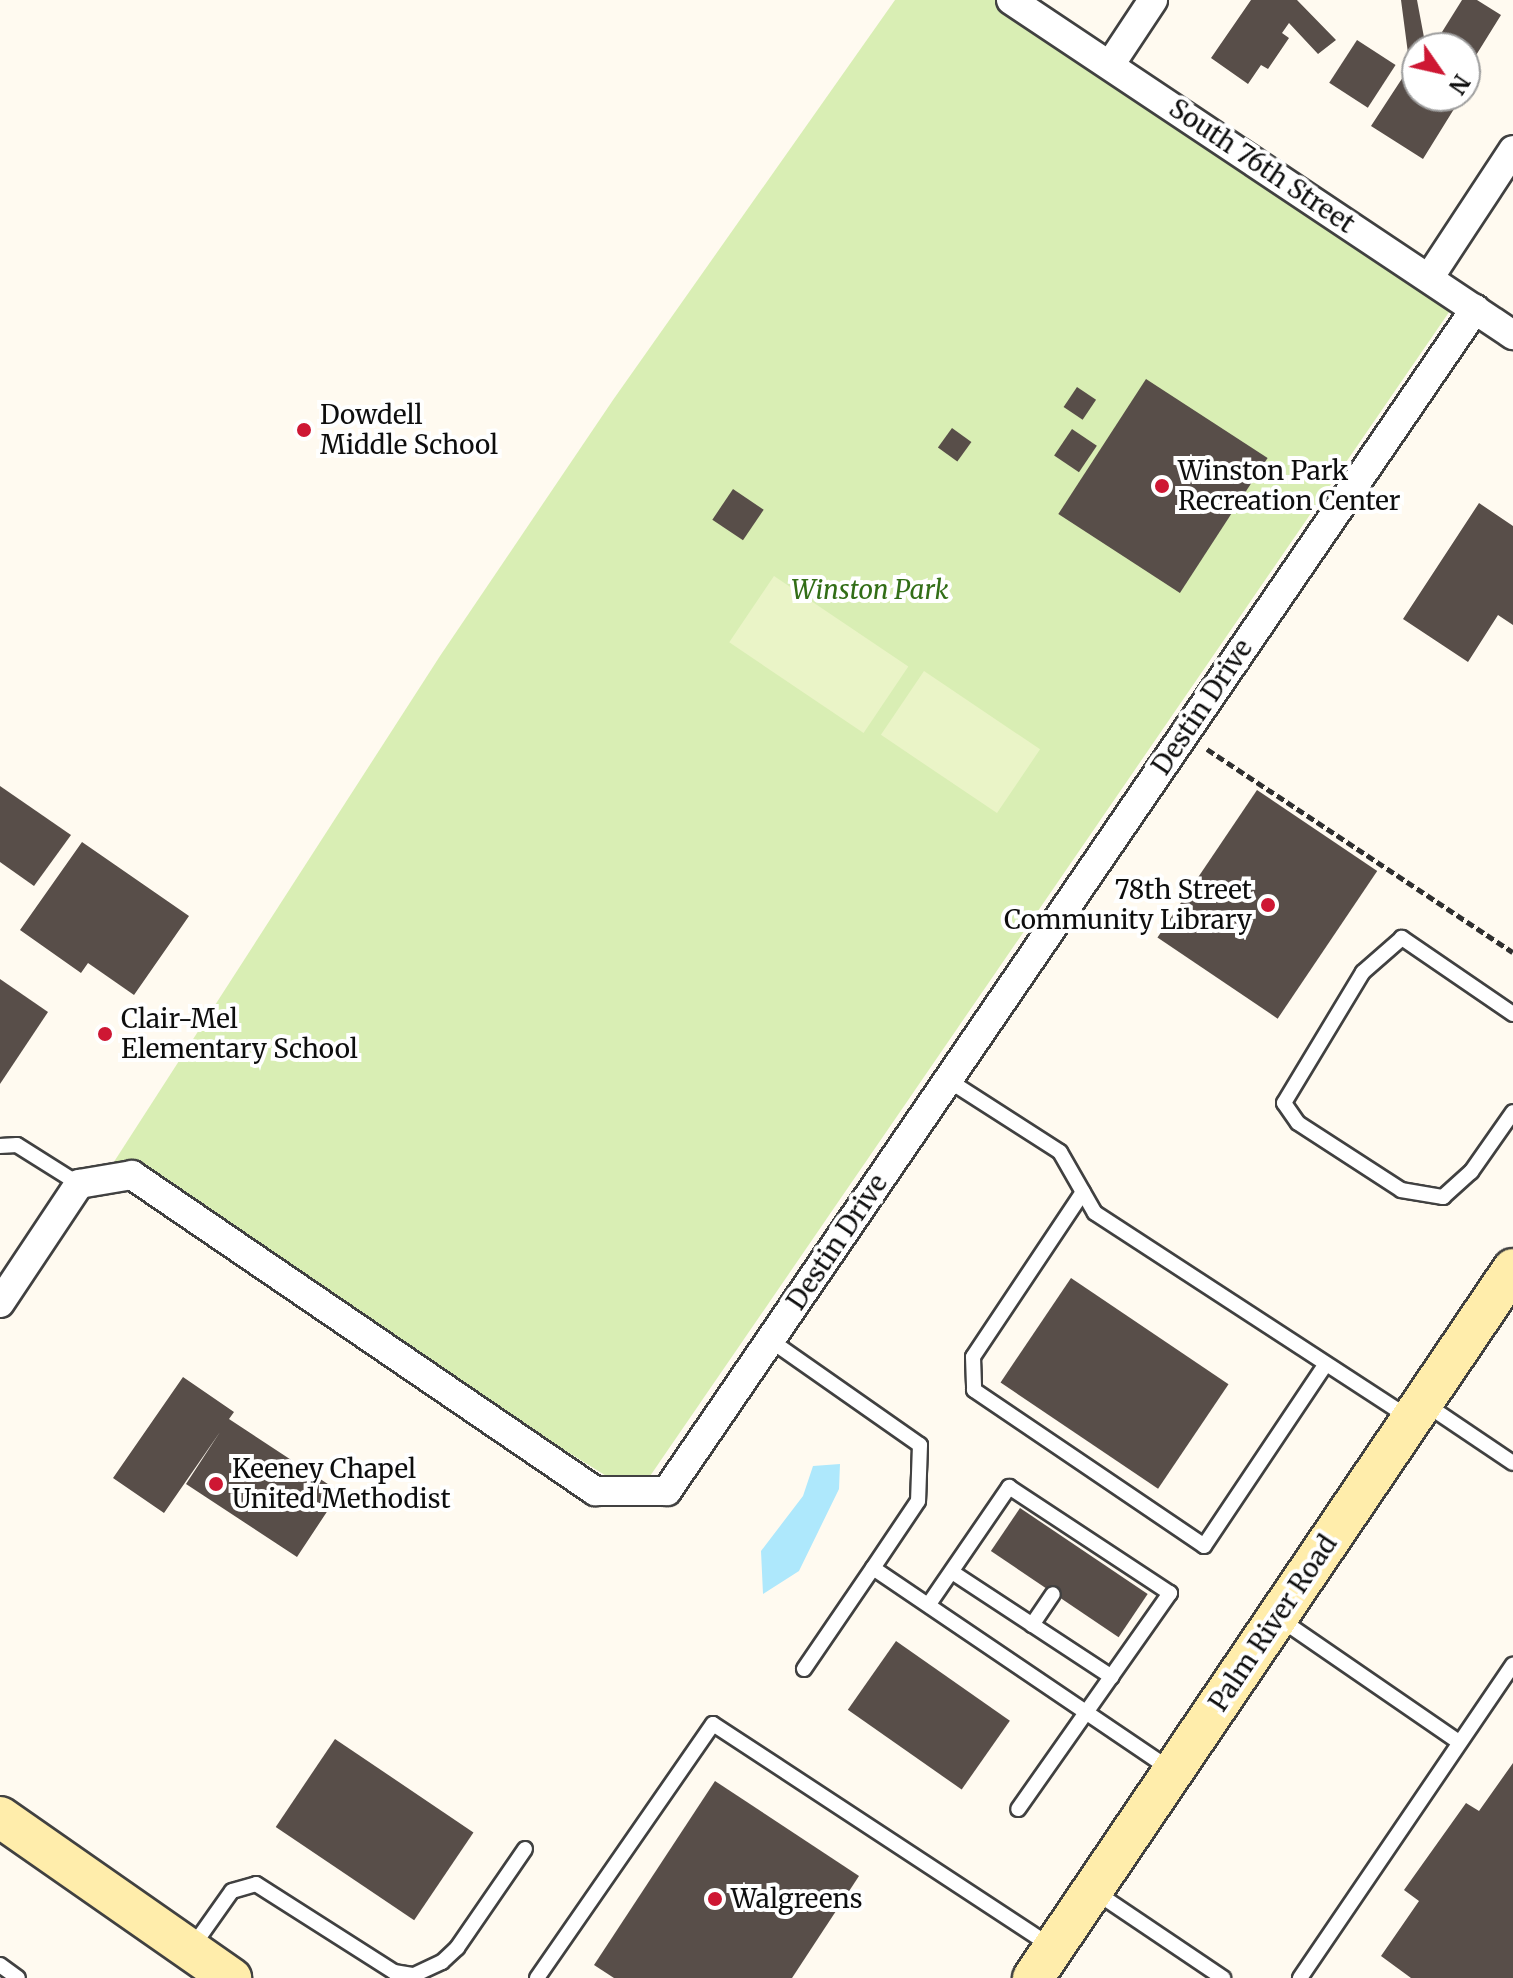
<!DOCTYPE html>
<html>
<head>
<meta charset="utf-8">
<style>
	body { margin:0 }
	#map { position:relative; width:1513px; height:1978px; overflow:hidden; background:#fffaf0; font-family:Merriweather,serif }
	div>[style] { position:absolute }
	.green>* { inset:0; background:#d9eeb4 }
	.pitch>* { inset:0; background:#eaf4c7; transform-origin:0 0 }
	.water>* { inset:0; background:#aee8fc }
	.building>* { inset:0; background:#584e49; transform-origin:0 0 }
	.path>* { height:5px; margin-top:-2.5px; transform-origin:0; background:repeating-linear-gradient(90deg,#303030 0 8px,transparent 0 12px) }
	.roads { filter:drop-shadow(2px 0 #414141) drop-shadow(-2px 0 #414141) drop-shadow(0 2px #414141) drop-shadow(0 -2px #414141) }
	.lane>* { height:14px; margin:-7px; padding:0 7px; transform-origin:7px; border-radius:7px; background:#fff }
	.street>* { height:28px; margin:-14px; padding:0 14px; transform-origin:14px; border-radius:14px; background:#fff }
	.secondary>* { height:40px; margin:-20px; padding:0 20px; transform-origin:20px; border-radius:20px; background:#ffedab }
	.dots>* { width:22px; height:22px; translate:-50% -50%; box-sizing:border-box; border:4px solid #fff; border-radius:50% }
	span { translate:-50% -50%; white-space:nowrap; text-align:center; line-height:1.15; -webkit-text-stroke:8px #fff; paint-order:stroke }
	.street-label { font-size:26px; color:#0e0e0e }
	.poi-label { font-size:26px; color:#0e0e0e }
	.left { translate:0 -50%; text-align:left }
	.right { translate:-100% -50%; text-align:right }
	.park-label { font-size:26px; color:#326e17; font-style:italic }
	.north { position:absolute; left:1401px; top:32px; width:80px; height:80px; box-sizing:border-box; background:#fff; border:2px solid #9f9f9f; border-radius:50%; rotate:124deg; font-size:22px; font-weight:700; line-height:32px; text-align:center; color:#0e0e0e }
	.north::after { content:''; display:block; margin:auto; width:28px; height:36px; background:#ce1733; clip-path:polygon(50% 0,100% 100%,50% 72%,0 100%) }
</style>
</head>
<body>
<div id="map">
	<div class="green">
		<div style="clip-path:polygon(895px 0,1021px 0,1456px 302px,637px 1495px,110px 1168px,440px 656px,613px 400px)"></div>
	</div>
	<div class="pitch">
		<div style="left:774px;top:576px;width:162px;height:80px;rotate:34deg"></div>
		<div style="left:924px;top:671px;width:140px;height:77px;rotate:34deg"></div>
	</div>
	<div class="water">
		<div style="clip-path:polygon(840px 1464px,839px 1489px,799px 1571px,763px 1594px,761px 1551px,803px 1496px,813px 1466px)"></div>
	</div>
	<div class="building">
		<div style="clip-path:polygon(1251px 0,1297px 0,1336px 40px,1318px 54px,1289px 23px,1282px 33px,1289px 38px,1268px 69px,1261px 65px,1248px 84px,1211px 58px)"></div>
		<div style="clip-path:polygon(1401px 0,1417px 0,1426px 48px,1417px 48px,1417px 60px,1409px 61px)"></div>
		<div style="clip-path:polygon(1462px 0,1477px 0,1501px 15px,1465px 73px,1465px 48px,1432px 48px)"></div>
		<div style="left:1357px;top:40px;width:46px;height:51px;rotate:33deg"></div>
		<div style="clip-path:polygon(1403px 77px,1417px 86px,1417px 96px,1433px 96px,1454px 109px,1423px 159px,1371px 126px)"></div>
		<div style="left:1146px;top:379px;width:145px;height:161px;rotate:33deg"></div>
		<div style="left:1077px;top:387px;width:23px;height:24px;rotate:34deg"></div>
		<div style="left:952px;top:428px;width:24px;height:24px;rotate:36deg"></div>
		<div style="left:1072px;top:429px;width:30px;height:32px;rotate:34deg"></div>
		<div style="left:733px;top:489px;width:37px;height:37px;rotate:34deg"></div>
		<div style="clip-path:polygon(1479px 503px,1513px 526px,1513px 625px,1498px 615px,1468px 662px,1403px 619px)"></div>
		<div style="clip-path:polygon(0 786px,71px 835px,34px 886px,0 862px)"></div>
		<div style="left:1257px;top:790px;width:145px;height:178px;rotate:34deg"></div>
		<div style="clip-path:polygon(82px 842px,189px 916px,134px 995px,88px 963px,81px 973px,20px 930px)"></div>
		<div style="clip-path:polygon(0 979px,48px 1012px,0 1084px)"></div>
		<div style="left:1071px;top:1278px;width:190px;height:126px;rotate:34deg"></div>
		<div style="clip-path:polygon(183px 1377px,234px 1412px,229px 1419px,340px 1492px,297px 1557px,186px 1484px,220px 1432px,164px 1513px,113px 1478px)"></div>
		<div style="left:1020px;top:1508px;width:154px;height:52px;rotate:34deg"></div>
		<div style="left:896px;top:1641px;width:139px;height:84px;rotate:35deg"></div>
		<div style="left:335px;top:1739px;width:167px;height:106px;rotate:34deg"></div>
		<div style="clip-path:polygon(1513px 1763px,1513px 1978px,1411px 1978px,1381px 1956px,1419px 1901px,1404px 1890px,1466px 1803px,1479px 1811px)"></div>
		<div style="clip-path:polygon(715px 1781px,859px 1876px,792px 1978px,614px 1978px,594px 1965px)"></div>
	</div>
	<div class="path">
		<div style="left:1207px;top:749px;width:367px;rotate:33.6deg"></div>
	</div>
	<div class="roads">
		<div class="lane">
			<div style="left:1513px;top:1014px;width:135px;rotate:-145.6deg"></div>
			<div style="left:1402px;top:938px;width:52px;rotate:138.9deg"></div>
			<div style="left:1363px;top:972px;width:153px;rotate:121.1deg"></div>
			<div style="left:1284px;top:1103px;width:24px;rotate:55deg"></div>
			<div style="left:1298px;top:1123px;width:123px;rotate:33deg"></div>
			<div style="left:1401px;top:1190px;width:43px;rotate:9.5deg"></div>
			<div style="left:1443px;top:1197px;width:38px;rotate:-42deg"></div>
			<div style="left:1471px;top:1172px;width:73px;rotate:-55deg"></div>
			<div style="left:948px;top:1080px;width:133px;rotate:32.7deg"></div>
			<div style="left:1060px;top:1152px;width:70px;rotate:60.2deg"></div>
			<div style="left:1095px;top:1213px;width:377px;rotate:33.1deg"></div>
			<div style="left:0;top:1146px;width:17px;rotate:-3deg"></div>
			<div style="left:17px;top:1145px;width:73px;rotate:32.2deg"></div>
			<div style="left:1083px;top:1192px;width:198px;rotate:123.7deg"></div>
			<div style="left:973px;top:1357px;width:33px;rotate:88deg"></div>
			<div style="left:974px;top:1390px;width:278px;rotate:34.1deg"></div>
			<div style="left:1204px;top:1546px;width:219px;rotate:-56.2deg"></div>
			<div style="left:770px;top:1340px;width:183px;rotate:35deg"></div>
			<div style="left:920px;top:1445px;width:56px;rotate:92deg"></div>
			<div style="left:918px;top:1501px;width:81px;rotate:123.9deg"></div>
			<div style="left:873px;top:1568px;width:360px;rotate:34.1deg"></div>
			<div style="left:1424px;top:1403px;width:107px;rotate:34deg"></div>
			<div style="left:952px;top:1572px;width:191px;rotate:33.3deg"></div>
			<div style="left:929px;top:1604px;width:142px;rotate:-55.6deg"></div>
			<div style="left:1009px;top:1487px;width:193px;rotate:33.4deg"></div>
			<div style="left:1170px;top:1593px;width:264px;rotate:125.1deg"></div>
			<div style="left:1280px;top:1619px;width:217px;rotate:34.5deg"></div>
			<div style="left:1032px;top:1625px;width:37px;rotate:-56deg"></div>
			<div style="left:804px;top:1669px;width:122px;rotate:-55.7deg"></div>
			<div style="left:1094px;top:1891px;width:156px;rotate:34deg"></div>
			<div style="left:193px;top:1946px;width:67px;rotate:-54.7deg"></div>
			<div style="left:232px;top:1891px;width:25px;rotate:-16deg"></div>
			<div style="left:256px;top:1884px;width:164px;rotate:32.5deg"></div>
			<div style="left:394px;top:1972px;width:20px;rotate:9deg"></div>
			<div style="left:414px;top:1975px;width:31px;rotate:-25deg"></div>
			<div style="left:442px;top:1962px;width:21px;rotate:-43deg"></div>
			<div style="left:457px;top:1948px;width:120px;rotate:-55.5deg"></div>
			<div style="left:0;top:1965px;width:22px;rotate:36deg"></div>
			<div style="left:537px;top:1978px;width:309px;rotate:-55.3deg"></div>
			<div style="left:713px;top:1724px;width:404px;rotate:33.3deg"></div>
			<div style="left:1300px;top:1978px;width:379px;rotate:-55.8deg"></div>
		</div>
		<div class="street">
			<div style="left:1011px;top:0;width:604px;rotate:33.72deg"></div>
			<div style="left:1110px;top:65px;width:78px;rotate:-56.5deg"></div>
			<div style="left:1429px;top:278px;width:153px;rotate:-56.7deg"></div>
			<div style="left:0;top:1303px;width:143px;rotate:-56.4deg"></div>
			<div style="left:79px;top:1184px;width:54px;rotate:-9.6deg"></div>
			<div style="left:132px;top:1175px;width:561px;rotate:34.31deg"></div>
			<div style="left:595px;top:1491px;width:72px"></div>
			<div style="left:667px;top:1491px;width:1432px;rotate:-55.64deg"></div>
		</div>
		<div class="secondary">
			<div style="left:0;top:1817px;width:282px;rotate:34.9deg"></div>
			<div style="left:1033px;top:1978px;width:856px;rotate:-55.9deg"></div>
		</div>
	</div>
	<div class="dots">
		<div style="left:304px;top:430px;background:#ce1733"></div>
		<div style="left:1162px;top:486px;background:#ce1733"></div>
		<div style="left:1268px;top:905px;background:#ce1733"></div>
		<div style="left:105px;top:1034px;background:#ce1733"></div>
		<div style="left:216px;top:1484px;background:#ce1733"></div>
		<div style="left:715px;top:1899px;background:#ce1733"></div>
	</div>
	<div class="street-label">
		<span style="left:1262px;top:166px;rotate:34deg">South 76th Street</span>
		<span style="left:1202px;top:707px;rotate:-56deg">Destin Drive</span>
		<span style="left:837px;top:1242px;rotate:-56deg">Destin Drive</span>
		<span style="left:1273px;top:1623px;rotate:-56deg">Palm River Road</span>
	</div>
	<div class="poi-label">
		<span class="left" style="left:320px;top:430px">Dowdell<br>Middle School</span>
		<span class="left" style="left:1178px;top:486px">Winston Park<br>Recreation Center</span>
		<span class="right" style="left:1252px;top:905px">78th Street<br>Community Library</span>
		<span class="left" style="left:121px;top:1034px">Clair-Mel<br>Elementary School</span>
		<span class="left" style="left:232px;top:1484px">Keeney Chapel<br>United Methodist</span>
		<span class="left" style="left:731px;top:1899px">Walgreens</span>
	</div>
	<div class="park-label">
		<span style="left:870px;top:590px">Winston Park</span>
	</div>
	<div class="north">N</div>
</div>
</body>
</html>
